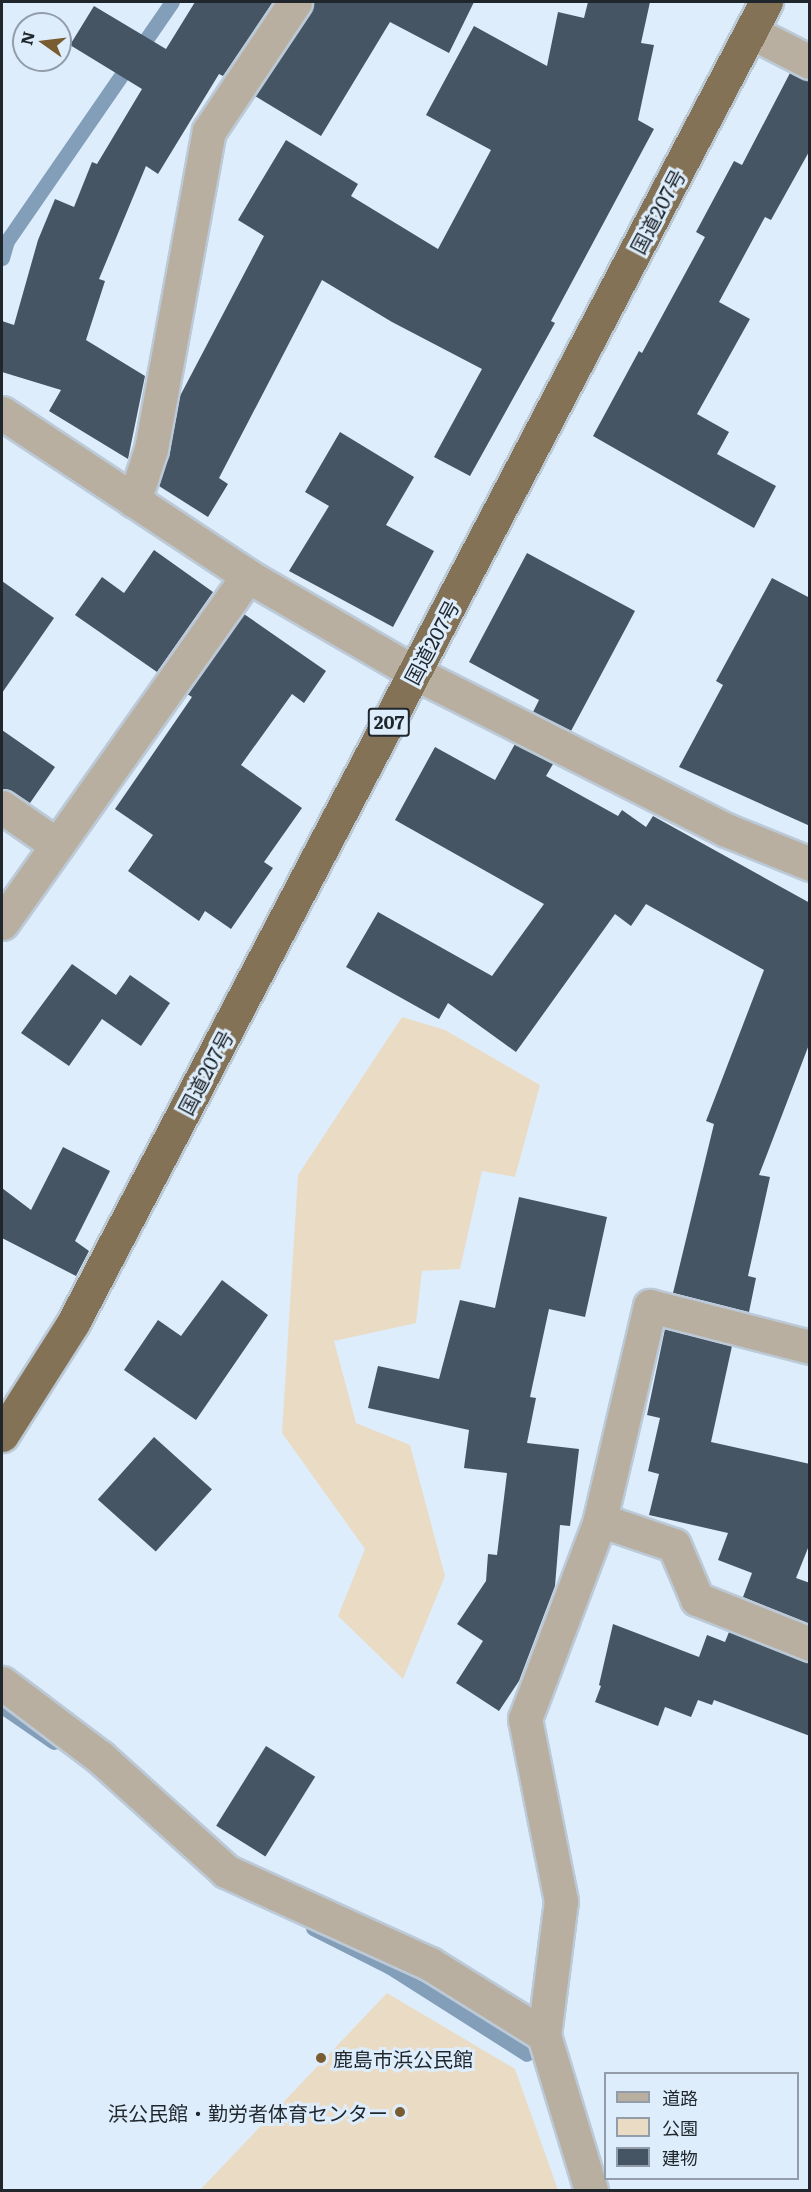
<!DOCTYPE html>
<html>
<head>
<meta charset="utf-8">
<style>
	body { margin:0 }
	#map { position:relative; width:811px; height:2192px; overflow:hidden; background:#deedfc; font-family:Literata,"Noto Sans JP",serif }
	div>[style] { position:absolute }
	.green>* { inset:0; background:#eadbc5 }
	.stream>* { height:15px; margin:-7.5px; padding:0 7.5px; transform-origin:7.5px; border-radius:7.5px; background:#829eb8 }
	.building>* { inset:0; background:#455564; transform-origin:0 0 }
	.roads { filter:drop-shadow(2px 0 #bcc9d7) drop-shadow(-2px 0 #bcc9d7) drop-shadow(0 2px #bcc9d7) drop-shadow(0 -2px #bcc9d7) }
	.minor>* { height:33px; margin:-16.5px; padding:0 16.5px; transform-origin:16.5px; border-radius:16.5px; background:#b8afa0 }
	.trunk>* { height:33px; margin:-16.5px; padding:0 16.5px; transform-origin:16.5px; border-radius:16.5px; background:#847256 }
	.dots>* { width:16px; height:16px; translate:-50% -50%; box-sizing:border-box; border:3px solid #deedfc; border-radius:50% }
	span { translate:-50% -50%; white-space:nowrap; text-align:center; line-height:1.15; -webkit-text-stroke:6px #deedfc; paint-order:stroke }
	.shield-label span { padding:2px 4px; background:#deedfc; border:2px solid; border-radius:4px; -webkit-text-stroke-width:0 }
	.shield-label { font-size:18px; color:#1f262c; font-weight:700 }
	.street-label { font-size:20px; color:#1f262c }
	.poi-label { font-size:20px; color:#1f262c }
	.left { translate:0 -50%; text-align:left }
	.right { translate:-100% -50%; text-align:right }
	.frame { position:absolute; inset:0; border:3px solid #1f262c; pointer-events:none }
	.legend { position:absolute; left:604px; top:2072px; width:195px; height:108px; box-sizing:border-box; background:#deedfc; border:2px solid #929da9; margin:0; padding:8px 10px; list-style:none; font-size:18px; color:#1f262c }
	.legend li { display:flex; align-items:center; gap:12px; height:30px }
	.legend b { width:30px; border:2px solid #929da9 }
	.north { position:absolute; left:12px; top:12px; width:60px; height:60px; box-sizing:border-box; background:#deedfc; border:2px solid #929da9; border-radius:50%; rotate:284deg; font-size:16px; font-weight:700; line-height:24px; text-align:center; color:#1f262c }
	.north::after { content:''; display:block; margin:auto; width:21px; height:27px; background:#795d30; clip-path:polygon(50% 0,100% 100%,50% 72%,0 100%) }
</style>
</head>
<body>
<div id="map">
	<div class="green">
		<div style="clip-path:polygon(402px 1017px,445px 1030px,540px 1085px,515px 1177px,482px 1171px,460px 1269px,422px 1271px,416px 1323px,334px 1341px,356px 1423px,410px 1445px,445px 1576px,403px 1679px,338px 1616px,365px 1549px,282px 1433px,298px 1175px)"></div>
		<div style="clip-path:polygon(387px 1993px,515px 2069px,558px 2190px,200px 2190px)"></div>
	</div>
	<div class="stream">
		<div style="left:2px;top:258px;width:18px;rotate:-74deg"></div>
		<div style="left:7px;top:241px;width:290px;rotate:-55.4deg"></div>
		<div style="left:2px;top:1706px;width:63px;rotate:34.7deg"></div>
		<div style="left:313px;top:1928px;width:86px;rotate:26.9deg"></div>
		<div style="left:390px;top:1967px;width:162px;rotate:32.4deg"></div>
	</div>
	<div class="building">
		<div style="clip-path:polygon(195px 2px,273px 2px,223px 76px,219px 74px,158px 174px,146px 166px,99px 279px,105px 281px,86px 340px,145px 376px,128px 459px,49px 411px,61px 390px,2px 372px,2px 321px,14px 325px,38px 240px,55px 199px,74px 207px,92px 162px,97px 164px,142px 89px,70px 45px,94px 6px,166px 49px)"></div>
		<div style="clip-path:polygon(313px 2px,474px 2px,449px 53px,390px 22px,321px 136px,255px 96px,311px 12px)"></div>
		<div style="clip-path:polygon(588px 2px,650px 2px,641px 43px,654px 45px,638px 120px,654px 129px,551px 321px,555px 323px,470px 476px,434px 457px,482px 369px,392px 322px,322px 280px,219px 478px,228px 484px,208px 517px,159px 486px,169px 453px,180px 396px,264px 236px,238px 220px,286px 140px,358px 184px,351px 196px,438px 249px,491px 150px,426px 115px,474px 26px,547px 66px,558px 12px,584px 18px)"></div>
		<div style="clip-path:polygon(790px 73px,810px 80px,810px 150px,771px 220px,765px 217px,719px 302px,750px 319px,697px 414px,729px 432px,717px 454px,776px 486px,754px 528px,593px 436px,639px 351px,642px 353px,705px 237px,696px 232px,734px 161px,742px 165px)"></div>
		<div style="clip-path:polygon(340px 432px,414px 477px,386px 525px,434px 551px,393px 627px,289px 571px,329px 506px,305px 492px)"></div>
		<div style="clip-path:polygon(154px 550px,213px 592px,157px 672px,75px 615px,102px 577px,124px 593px)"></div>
		<div style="clip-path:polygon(527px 553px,635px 611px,571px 731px,533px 712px,539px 700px,469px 662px)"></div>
		<div style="clip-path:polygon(772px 578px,810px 598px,810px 826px,679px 767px,723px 685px,716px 681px)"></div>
		<div style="clip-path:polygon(2px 581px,54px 618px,2px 693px)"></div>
		<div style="clip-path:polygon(244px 614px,326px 671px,304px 703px,292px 694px,241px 765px,302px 808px,264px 862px,273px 868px,231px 929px,205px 911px,199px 921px,128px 871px,153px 835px,115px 809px,192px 697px,187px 694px)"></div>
		<div style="clip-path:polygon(2px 730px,55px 767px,30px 803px,13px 792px,2px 789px)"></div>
		<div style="clip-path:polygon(515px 744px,553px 764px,546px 776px,618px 816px,622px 810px,646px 827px,653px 816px,810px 903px,810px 1042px,759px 1175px,770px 1177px,748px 1276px,756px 1278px,749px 1312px,673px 1293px,714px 1124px,706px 1121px,764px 970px,646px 904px,631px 926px,615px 914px,516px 1052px,448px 1003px,439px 1019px,346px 967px,378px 912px,492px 976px,544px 904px,395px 820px,435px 747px,495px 780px)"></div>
		<div style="clip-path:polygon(72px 964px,116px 995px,130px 975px,170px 1003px,141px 1046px,102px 1019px,69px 1066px,21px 1033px)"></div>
		<div style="clip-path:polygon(63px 1147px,110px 1171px,75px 1241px,89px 1251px,76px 1276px,2px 1238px,2px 1188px,31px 1210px)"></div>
		<div style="clip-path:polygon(519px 1197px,607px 1217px,585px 1317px,549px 1309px,530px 1397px,536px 1398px,527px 1443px,579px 1449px,570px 1526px,560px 1525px,555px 1586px,519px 1681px,499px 1711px,456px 1683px,483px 1641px,457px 1624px,486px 1581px,488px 1554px,497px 1555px,507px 1473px,464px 1468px,469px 1430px,368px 1408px,378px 1366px,439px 1379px,460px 1300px,495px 1308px)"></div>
		<div style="clip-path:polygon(222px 1280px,268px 1315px,196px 1420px,124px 1370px,158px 1320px,181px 1336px)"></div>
		<div style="clip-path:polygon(665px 1329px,732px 1346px,711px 1442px,810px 1464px,810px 1543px,796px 1578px,810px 1583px,810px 1624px,743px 1597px,752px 1573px,718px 1560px,728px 1533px,649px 1515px,659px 1474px,648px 1471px,660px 1418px,647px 1415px)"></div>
		<div style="left:154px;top:1437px;width:78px;height:84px;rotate:42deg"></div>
		<div style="clip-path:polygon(613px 1624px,699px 1657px,707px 1635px,725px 1642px,729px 1632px,810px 1662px,810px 1736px,714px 1700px,712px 1705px,698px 1700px,691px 1717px,665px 1707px,658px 1726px,595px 1702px,601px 1686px,599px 1685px)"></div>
		<div style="left:266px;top:1746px;width:58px;height:94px;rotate:32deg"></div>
	</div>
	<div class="roads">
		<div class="minor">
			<div style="left:751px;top:32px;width:66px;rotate:27deg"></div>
			<div style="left:2px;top:413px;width:295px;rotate:33.5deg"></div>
			<div style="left:248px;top:576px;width:193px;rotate:30.1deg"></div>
			<div style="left:415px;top:673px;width:348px;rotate:26.8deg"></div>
			<div style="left:726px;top:830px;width:91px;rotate:22deg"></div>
			<div style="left:134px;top:501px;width:55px;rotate:-71.9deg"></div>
			<div style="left:151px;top:449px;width:323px;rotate:-79.7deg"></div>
			<div style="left:209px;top:131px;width:155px;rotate:-56.3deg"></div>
			<div style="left:2px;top:807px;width:67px;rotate:34.6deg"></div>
			<div style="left:2px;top:923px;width:425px;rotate:-54.7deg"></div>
			<div style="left:810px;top:1347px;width:165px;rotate:-165.6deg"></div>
			<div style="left:650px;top:1306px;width:220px;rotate:103.2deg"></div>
			<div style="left:600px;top:1520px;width:78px;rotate:18.7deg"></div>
			<div style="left:674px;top:1545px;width:59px;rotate:66.9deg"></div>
			<div style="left:697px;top:1599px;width:122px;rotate:21.7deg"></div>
			<div style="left:2px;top:1683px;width:123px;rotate:37.1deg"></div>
			<div style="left:100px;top:1757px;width:170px;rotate:42.1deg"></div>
			<div style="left:226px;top:1871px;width:224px;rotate:24.5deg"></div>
			<div style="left:430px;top:1964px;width:134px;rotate:31.9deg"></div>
			<div style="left:591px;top:2190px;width:162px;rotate:-106.9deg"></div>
			<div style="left:544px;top:2035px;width:135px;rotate:-82.8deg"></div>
			<div style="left:561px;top:1901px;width:186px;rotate:-101.2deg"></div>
			<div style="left:525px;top:1719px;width:213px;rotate:-69.3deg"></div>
		</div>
		<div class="trunk">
			<div style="left:2px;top:1435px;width:133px;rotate:-57.6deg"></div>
			<div style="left:73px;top:1323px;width:1492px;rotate:-62.32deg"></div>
		</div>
	</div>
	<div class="dots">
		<div style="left:321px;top:2058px;background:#795d30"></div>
		<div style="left:400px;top:2112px;background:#795d30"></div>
	</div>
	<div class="shield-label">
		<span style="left:389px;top:722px">207</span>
	</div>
	<div class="street-label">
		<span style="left:657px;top:211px;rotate:-62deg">国道207号</span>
		<span style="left:431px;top:642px;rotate:-62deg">国道207号</span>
		<span style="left:205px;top:1072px;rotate:-62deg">国道207号</span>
	</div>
	<div class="poi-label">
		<span class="left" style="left:333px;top:2058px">鹿島市浜公民館</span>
		<span class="right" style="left:388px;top:2112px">浜公民館・勤労者体育センター</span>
	</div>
	<div class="frame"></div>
	<ul class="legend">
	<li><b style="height:8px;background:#b8afa0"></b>道路</li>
	<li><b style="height:16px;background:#eadbc5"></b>公園</li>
	<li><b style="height:16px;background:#455564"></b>建物</li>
	</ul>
	<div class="north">N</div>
</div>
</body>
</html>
